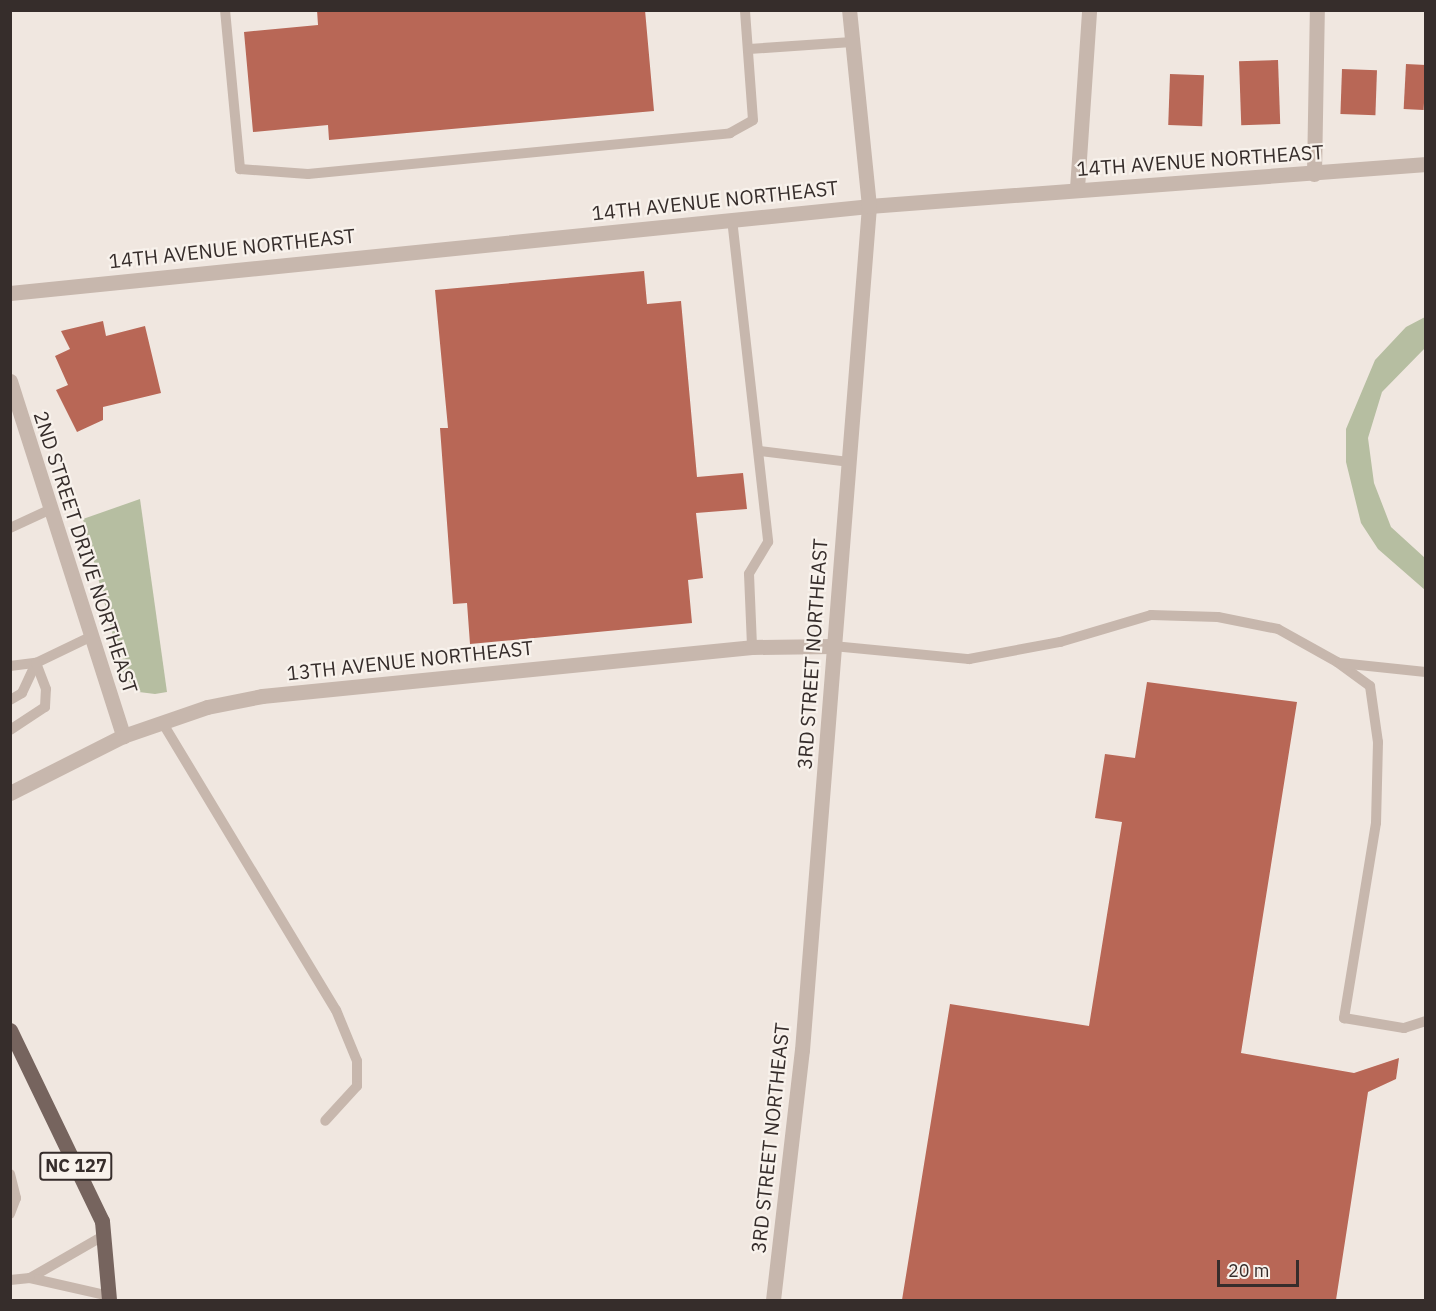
<!DOCTYPE html>
<html>
<head>
<meta charset="utf-8">
<style>
	body { margin:0 }
	#map { position:relative; width:1436px; height:1311px; overflow:hidden; background:#f0e7e0; font-family:"IBM Plex Sans",sans-serif }
	div>[style] { position:absolute }
	.green>* { inset:0; background:#b6bea1 }
	.building>* { inset:0; background:#b86756; transform-origin:0 0 }
	.service>* { height:10px; margin:-5px; padding:0 5px; transform-origin:5px; border-radius:5px; background:#c7b7ad }
	.minor>* { height:15px; margin:-7.5px; padding:0 7.5px; transform-origin:7.5px; border-radius:7.5px; background:#c7b7ad }
	.primary>* { height:15px; margin:-7.5px; padding:0 7.5px; transform-origin:7.5px; border-radius:7.5px; background:#76645e }
	span { translate:-50% -50%; white-space:nowrap; text-align:center; line-height:1.15; -webkit-text-stroke:4.5px #f8f2ec; paint-order:stroke }
	.shield-label span { padding:2px 4px; background:#f8f2ec; border:2px solid; border-radius:4px; -webkit-text-stroke-width:0 }
	.shield-label { font-size:18px; color:#362d2b; font-weight:700 }
	.street-label { font-size:20px; color:#362d2b }
	.frame { position:absolute; inset:0; border:12px solid #362d2b; pointer-events:none }
	.scale { position:absolute; left:1217px; top:1260px; width:82px; height:27px; box-sizing:border-box; border:3px solid #362d2b; border-top:0; padding-left:8px; font-size:18px; line-height:21px; white-space:nowrap; color:#362d2b; -webkit-text-stroke:4px #f8f2ec; paint-order:stroke }
</style>
</head>
<body>
<div id="map">
	<div class="green">
		<div style="clip-path:polygon(1425px 317px,1425px 348px,1382px 392px,1368px 438px,1374px 483px,1391px 527px,1425px 558px,1425px 590px,1378px 549px,1361px 523px,1346px 462px,1346px 429px,1375px 360px,1406px 327px)"></div>
		<div style="clip-path:polygon(140px 499px,167px 692px,155px 694px,139px 692px,123px 675px,83px 519px)"></div>
	</div>
	<div class="building">
		<div style="clip-path:polygon(317px 10px,645px 10px,654px 111px,329px 140px,328px 125px,253px 132px,244px 32px,318px 25px)"></div>
		<div style="left:1278px;top:60px;width:64px;height:39px;rotate:88deg"></div>
		<div style="left:1406px;top:64px;width:20px;height:45px;rotate:3deg"></div>
		<div style="left:1342px;top:69px;width:35px;height:45px;rotate:2deg"></div>
		<div style="left:1170px;top:74px;width:34px;height:51px;rotate:2deg"></div>
		<div style="clip-path:polygon(644px 271px,647px 304px,681px 301px,697px 477px,743px 473px,747px 509px,696px 513px,703px 578px,688px 580px,692px 623px,470px 644px,467px 603px,453px 604px,440px 428px,448px 428px,435px 290px)"></div>
		<div style="clip-path:polygon(103px 321px,106px 336px,145px 326px,161px 393px,103px 407px,103px 420px,77px 432px,56px 390px,68px 385px,55px 356px,70px 349px,61px 331px)"></div>
		<div style="clip-path:polygon(1147px 682px,1297px 702px,1241px 1053px,1354px 1073px,1399px 1058px,1396px 1079px,1368px 1092px,1336px 1300px,902px 1300px,950px 1004px,1089px 1026px,1122px 822px,1095px 818px,1105px 754px,1135px 758px)"></div>
	</div>
	<div class="service">
		<div style="left:225px;top:10px;width:160px;rotate:84.6deg"></div>
		<div style="left:240px;top:169px;width:68px;rotate:4.2deg"></div>
		<div style="left:308px;top:174px;width:424px;rotate:-5.5deg"></div>
		<div style="left:730px;top:133px;width:26px;rotate:-29deg"></div>
		<div style="left:753px;top:120px;width:110px;rotate:-94.2deg"></div>
		<div style="left:749px;top:49px;width:103px;rotate:-3.9deg"></div>
		<div style="left:732px;top:219px;width:325px;rotate:83.6deg"></div>
		<div style="left:768px;top:542px;width:37px;rotate:121deg"></div>
		<div style="left:749px;top:574px;width:73px;rotate:87.6deg"></div>
		<div style="left:760px;top:451px;width:91px;rotate:7deg"></div>
		<div style="left:10px;top:528px;width:43px;rotate:-24.8deg"></div>
		<div style="left:833px;top:646px;width:137px;rotate:5.5deg"></div>
		<div style="left:969px;top:659px;width:93px;rotate:-10.6deg"></div>
		<div style="left:1060px;top:642px;width:95px;rotate:-16.5deg"></div>
		<div style="left:1151px;top:615px;width:67px;rotate:1.7deg"></div>
		<div style="left:1218px;top:617px;width:61px;rotate:11.3deg"></div>
		<div style="left:1278px;top:629px;width:68px;rotate:29.2deg"></div>
		<div style="left:1337px;top:662px;width:41px;rotate:36deg"></div>
		<div style="left:1370px;top:686px;width:57px;rotate:81.9deg"></div>
		<div style="left:1378px;top:742px;width:81px;rotate:91.4deg"></div>
		<div style="left:1376px;top:823px;width:198px;rotate:99.3deg"></div>
		<div style="left:1344px;top:1018px;width:61px;rotate:9.5deg"></div>
		<div style="left:1404px;top:1028px;width:23px;rotate:-18deg"></div>
		<div style="left:1340px;top:663px;width:86px;rotate:6deg"></div>
		<div style="left:10px;top:666px;width:26px;rotate:-7deg"></div>
		<div style="left:36px;top:663px;width:60px;rotate:-25.7deg"></div>
		<div style="left:10px;top:700px;width:14px;rotate:-30deg"></div>
		<div style="left:22px;top:693px;width:33px;rotate:-65deg"></div>
		<div style="left:162px;top:722px;width:336px;rotate:58.9deg"></div>
		<div style="left:336px;top:1010px;width:55px;rotate:67.6deg"></div>
		<div style="left:357px;top:1061px;width:25px;rotate:90deg"></div>
		<div style="left:357px;top:1086px;width:47px;rotate:132.4deg"></div>
		<div style="left:10px;top:730px;width:42px;rotate:-33.3deg"></div>
		<div style="left:45px;top:707px;width:18px;rotate:-87deg"></div>
		<div style="left:46px;top:689px;width:28px;rotate:-111deg"></div>
		<div style="left:10px;top:1174px;width:25px;rotate:76deg"></div>
		<div style="left:16px;top:1198px;width:17px;rotate:111deg"></div>
		<div style="left:103px;top:1236px;width:84px;rotate:150.1deg"></div>
		<div style="left:30px;top:1278px;width:81px;rotate:12.8deg"></div>
		<div style="left:10px;top:1280px;width:20px;rotate:-6deg"></div>
	</div>
	<div class="minor">
		<div style="left:1314px;top:174px;width:164px;rotate:-89deg"></div>
		<div style="left:1077px;top:188px;width:178px;rotate:-86.1deg"></div>
		<div style="left:10px;top:293px;width:863px;rotate:-5.78deg"></div>
		<div style="left:869px;top:206px;width:559px;rotate:-4.31deg"></div>
		<div style="left:10px;top:381px;width:373px;rotate:72.3deg"></div>
		<div style="left:10px;top:793px;width:127px;rotate:-26.8deg"></div>
		<div style="left:123px;top:736px;width:89px;rotate:-19deg"></div>
		<div style="left:207px;top:707px;width:56px;rotate:-11.3deg"></div>
		<div style="left:262px;top:696px;width:492px;rotate:-5.7deg"></div>
		<div style="left:752px;top:647px;width:81px;rotate:-0.7deg"></div>
		<div style="left:773px;top:1300px;width:252px;rotate:-83.4deg"></div>
		<div style="left:802px;top:1050px;width:847px;rotate:-85.46deg"></div>
		<div style="left:869px;top:206px;width:197px;rotate:-95.8deg"></div>
	</div>
	<div class="primary">
		<div style="left:10px;top:1030px;width:212px;rotate:64.3deg"></div>
		<div style="left:102px;top:1221px;width:79px;rotate:84.9deg"></div>
	</div>
	<div class="shield-label">
		<span style="left:76px;top:1166px">NC 127</span>
	</div>
	<div class="street-label">
		<span style="left:1200px;top:160px;rotate:-4deg">14TH AVENUE NORTHEAST</span>
		<span style="left:715px;top:200px;rotate:-6deg">14TH AVENUE NORTHEAST</span>
		<span style="left:232px;top:248px;rotate:-6deg">14TH AVENUE NORTHEAST</span>
		<span style="left:86px;top:552px;rotate:72deg">2ND STREET DRIVE NORTHEAST</span>
		<span style="left:812px;top:654px;rotate:-86deg">3RD STREET NORTHEAST</span>
		<span style="left:410px;top:660px;rotate:-6deg">13TH AVENUE NORTHEAST</span>
		<span style="left:770px;top:1138px;rotate:-84deg">3RD STREET NORTHEAST</span>
	</div>
	<div class="frame"></div>
	<div class="scale">20 m</div>
</div>
</body>
</html>
